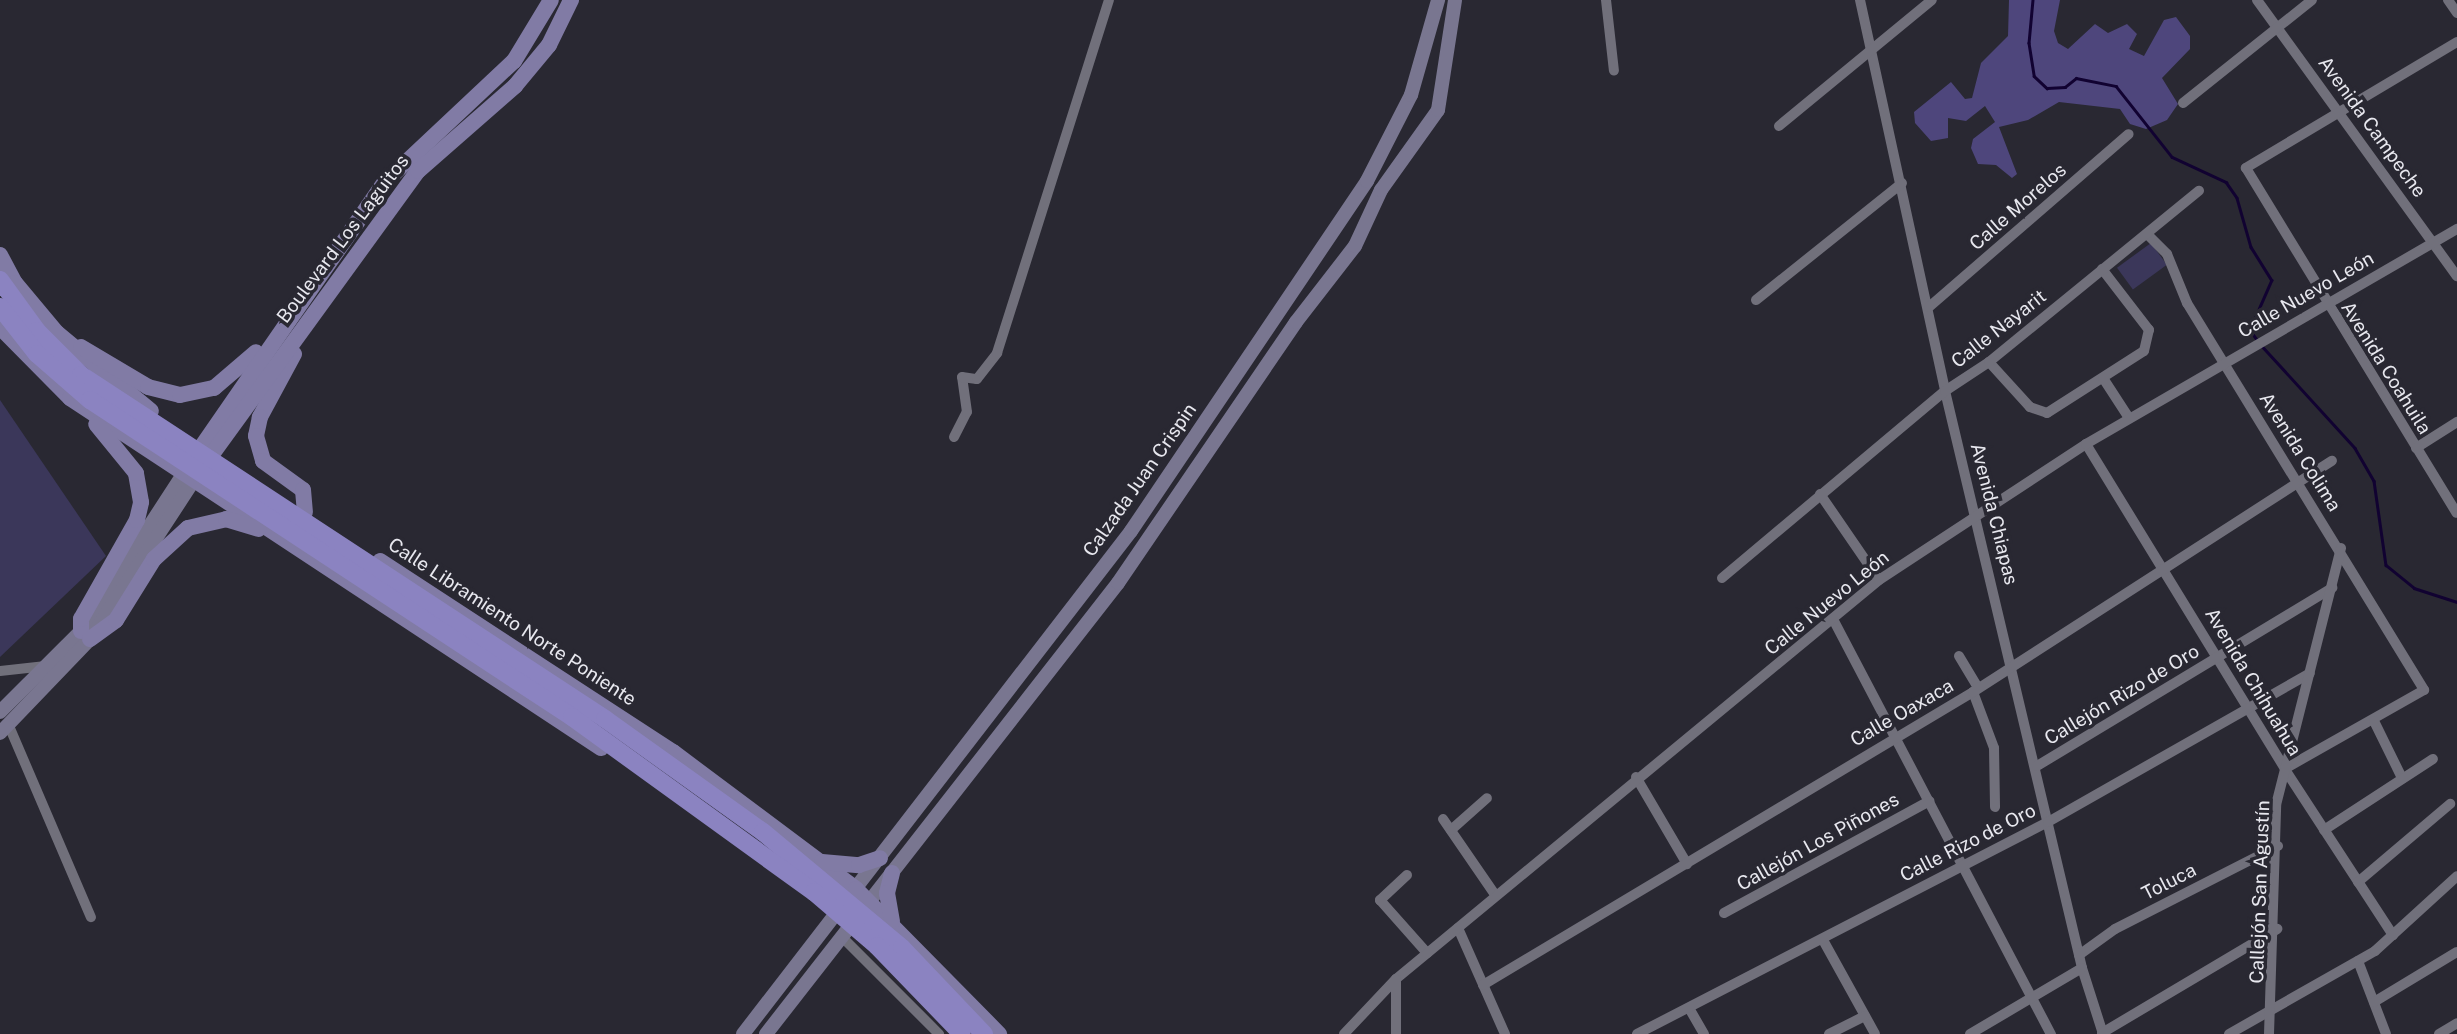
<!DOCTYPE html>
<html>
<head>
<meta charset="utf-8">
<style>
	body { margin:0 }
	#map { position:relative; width:2457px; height:1034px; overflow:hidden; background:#292832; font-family:"Public Sans",sans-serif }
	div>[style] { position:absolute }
	.green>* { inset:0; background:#3b375a; transform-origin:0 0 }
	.forest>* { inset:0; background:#4e467c }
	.stream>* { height:2.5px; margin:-1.25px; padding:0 1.25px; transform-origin:1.25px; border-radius:1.25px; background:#110231 }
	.street>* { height:10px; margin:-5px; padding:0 5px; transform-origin:5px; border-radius:5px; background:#71707b }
	.secondary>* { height:14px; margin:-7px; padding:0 7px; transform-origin:7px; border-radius:7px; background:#797690 }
	.primary>* { height:16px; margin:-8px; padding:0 8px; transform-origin:8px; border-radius:8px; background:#817ba5 }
	.highway>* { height:18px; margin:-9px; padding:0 9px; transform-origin:9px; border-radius:9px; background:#8b83c1 }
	span { translate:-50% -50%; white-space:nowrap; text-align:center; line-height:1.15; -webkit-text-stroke:7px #292832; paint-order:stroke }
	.street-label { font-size:19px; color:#e8e8ef }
</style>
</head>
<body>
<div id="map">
	<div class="green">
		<div style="left:2151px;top:243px;width:27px;height:42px;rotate:54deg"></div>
		<div style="clip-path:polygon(0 400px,106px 556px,0 657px)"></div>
	</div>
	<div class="forest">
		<div style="clip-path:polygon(2009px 0,2060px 0,2054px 31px,2058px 43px,2068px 49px,2095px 24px,2108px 33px,2127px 24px,2137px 34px,2129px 49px,2144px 56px,2164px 20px,2176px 17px,2190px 36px,2190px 49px,2162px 78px,2178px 104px,2167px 120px,2146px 129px,2130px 124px,2120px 109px,2059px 102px,2028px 120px,1999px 127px,2017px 174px,2012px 178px,1996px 165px,1978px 164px,1971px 148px,1973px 139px,1995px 122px,1985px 106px,1966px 121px,1948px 118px,1948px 138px,1931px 141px,1915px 123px,1914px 112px,1951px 82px,1965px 99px,1972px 98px,1981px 63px,2008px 36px)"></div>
	</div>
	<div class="stream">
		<div style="left:2033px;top:0;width:43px;rotate:95.3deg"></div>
		<div style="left:2029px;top:43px;width:33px;rotate:81deg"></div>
		<div style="left:2034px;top:76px;width:18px;rotate:43deg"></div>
		<div style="left:2047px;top:88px;width:18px;rotate:-3deg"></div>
		<div style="left:2065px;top:87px;width:14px;rotate:-39deg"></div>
		<div style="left:2076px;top:78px;width:41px;rotate:11.3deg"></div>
		<div style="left:2116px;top:86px;width:90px;rotate:51.7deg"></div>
		<div style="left:2172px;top:157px;width:60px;rotate:24.8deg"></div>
		<div style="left:2226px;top:182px;width:19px;rotate:55deg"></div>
		<div style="left:2237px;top:198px;width:51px;rotate:74.1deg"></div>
		<div style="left:2251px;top:247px;width:39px;rotate:58deg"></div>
		<div style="left:2272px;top:280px;width:55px;rotate:113.7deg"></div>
		<div style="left:2250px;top:330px;width:14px;rotate:54deg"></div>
		<div style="left:2262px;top:346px;width:138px;rotate:47.6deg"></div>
		<div style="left:2355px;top:448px;width:38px;rotate:60deg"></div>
		<div style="left:2374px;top:481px;width:85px;rotate:81.9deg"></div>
		<div style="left:2386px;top:565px;width:36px;rotate:39deg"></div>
		<div style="left:2414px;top:588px;width:45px;rotate:18deg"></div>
	</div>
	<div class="street">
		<div style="left:1606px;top:0;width:71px;rotate:83.6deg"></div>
		<div style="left:1860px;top:0;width:400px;rotate:77.7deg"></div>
		<div style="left:1945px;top:391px;width:593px;rotate:76.64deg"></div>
		<div style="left:2082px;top:968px;width:69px;rotate:72.3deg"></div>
		<div style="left:2257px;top:0;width:341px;rotate:54.1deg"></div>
		<div style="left:2448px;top:0;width:16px;rotate:55deg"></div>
		<div style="left:2457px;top:42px;width:246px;rotate:149.2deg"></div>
		<div style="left:2246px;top:168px;width:404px;rotate:58.6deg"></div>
		<div style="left:2183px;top:103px;width:165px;rotate:-38.6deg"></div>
		<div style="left:1779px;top:126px;width:198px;rotate:-39.5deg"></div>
		<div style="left:2147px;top:234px;width:28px;rotate:45deg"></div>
		<div style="left:2167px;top:254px;width:53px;rotate:67.8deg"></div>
		<div style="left:2187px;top:303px;width:454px;rotate:58.5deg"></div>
		<div style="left:2424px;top:690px;width:156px;rotate:150.5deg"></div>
		<div style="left:1756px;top:300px;width:187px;rotate:-38.7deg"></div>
		<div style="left:1929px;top:307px;width:264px;rotate:-40.9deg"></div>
		<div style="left:1989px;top:362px;width:61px;rotate:47.7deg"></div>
		<div style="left:2030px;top:407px;width:18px;rotate:19deg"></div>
		<div style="left:2047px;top:413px;width:115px;rotate:-32.6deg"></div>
		<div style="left:2144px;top:351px;width:22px;rotate:-77deg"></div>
		<div style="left:2149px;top:330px;width:77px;rotate:-127.6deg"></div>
		<div style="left:2103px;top:378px;width:48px;rotate:57deg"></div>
		<div style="left:954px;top:437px;width:28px;rotate:-63deg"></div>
		<div style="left:967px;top:412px;width:35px;rotate:-98deg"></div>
		<div style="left:962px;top:377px;width:15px;rotate:8deg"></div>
		<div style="left:977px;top:379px;width:33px;rotate:-52deg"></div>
		<div style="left:997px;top:353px;width:370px;rotate:-72.4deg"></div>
		<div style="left:2086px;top:444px;width:383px;rotate:58.5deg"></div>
		<div style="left:2286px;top:771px;width:196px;rotate:56.9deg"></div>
		<div style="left:2416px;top:448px;width:49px;rotate:-32.4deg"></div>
		<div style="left:1820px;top:494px;width:104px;rotate:55.5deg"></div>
		<div style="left:1722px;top:578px;width:291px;rotate:-40deg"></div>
		<div style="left:1945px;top:391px;width:53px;rotate:-33.4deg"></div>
		<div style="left:1989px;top:362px;width:271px;rotate:-39.2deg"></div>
		<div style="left:1834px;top:621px;width:467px;rotate:62.3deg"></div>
		<div style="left:1959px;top:656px;width:37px;rotate:59deg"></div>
		<div style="left:0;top:671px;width:46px;rotate:-6.2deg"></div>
		<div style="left:1973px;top:692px;width:60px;rotate:69.4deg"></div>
		<div style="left:1994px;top:748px;width:59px;rotate:89deg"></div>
		<div style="left:2374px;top:721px;width:64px;rotate:63.8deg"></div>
		<div style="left:9px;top:726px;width:208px;rotate:66.8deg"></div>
		<div style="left:2037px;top:766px;width:345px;rotate:-31.1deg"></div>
		<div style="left:1636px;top:777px;width:101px;rotate:59.6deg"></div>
		<div style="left:1443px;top:819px;width:93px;rotate:55.5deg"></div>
		<div style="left:1451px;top:830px;width:48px;rotate:-41.6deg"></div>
		<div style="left:2324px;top:830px;width:130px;rotate:-33.1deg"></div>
		<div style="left:1407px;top:875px;width:37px;rotate:137deg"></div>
		<div style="left:1380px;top:900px;width:71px;rotate:48.4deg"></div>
		<div style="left:2358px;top:882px;width:121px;rotate:-40.3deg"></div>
		<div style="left:1724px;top:913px;width:234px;rotate:-28.6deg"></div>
		<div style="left:1458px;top:928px;width:116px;rotate:66.1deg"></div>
		<div style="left:843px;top:938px;width:136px;rotate:45deg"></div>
		<div style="left:1823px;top:940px;width:107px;rotate:61deg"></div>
		<div style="left:2079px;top:955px;width:44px;rotate:-35.8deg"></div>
		<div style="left:2115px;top:929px;width:183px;rotate:-27deg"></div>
		<div style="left:2358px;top:961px;width:78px;rotate:69deg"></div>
		<div style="left:1483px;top:985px;width:571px;rotate:-30.88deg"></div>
		<div style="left:1973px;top:692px;width:427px;rotate:-32.8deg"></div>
		<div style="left:2374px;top:1002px;width:97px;rotate:-31.1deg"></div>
		<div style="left:1689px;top:1008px;width:30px;rotate:60deg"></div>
		<div style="left:2102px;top:1033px;width:204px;rotate:-30.7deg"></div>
		<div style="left:1344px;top:1034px;width:76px;rotate:-46.6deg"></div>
		<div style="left:1396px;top:979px;width:626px;rotate:-39.56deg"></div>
		<div style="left:1879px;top:580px;width:248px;rotate:-33.3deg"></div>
		<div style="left:2086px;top:444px;width:429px;rotate:-30.1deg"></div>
		<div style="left:1396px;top:1034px;width:55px;rotate:-90deg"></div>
		<div style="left:1637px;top:1034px;width:462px;rotate:-27.3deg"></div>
		<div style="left:2048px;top:822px;width:301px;rotate:-29.6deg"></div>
		<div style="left:1829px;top:1034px;width:40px;rotate:-26.6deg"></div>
		<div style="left:1970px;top:1034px;width:130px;rotate:-30.5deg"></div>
		<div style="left:2229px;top:1034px;width:168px;rotate:-29.6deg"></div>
		<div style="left:2375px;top:951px;width:111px;rotate:-42.4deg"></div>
		<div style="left:2269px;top:1034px;width:229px;rotate:-88.2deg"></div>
		<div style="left:2276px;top:805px;width:265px;rotate:-75.8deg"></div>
		<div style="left:2439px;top:1034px;width:21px;rotate:-31deg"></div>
	</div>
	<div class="secondary">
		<div style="left:0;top:712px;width:115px;rotate:-45deg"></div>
		<div style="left:81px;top:631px;width:189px;rotate:-56.9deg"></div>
		<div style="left:0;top:733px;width:130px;rotate:-46.2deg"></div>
		<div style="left:90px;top:639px;width:190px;rotate:-56.8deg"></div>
		<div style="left:743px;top:1034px;width:635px;rotate:-52.35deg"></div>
		<div style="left:1131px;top:531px;width:422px;rotate:-56deg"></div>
		<div style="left:1367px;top:181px;width:97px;rotate:-62.9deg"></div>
		<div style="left:1411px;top:95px;width:99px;rotate:-74.1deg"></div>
		<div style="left:766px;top:1034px;width:572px;rotate:-52.03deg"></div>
		<div style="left:1118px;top:583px;width:316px;rotate:-55.7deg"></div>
		<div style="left:1296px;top:322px;width:96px;rotate:-52.2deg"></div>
		<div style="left:1355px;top:246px;width:62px;rotate:-65.1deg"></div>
		<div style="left:1381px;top:190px;width:98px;rotate:-54.5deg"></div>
		<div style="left:1438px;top:110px;width:111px;rotate:-81.2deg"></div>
	</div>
	<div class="primary">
		<div style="left:0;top:255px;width:32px;rotate:62deg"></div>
		<div style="left:15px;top:283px;width:65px;rotate:50deg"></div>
		<div style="left:57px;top:333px;width:122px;rotate:39.7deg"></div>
		<div style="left:0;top:327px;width:100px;rotate:45.4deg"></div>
		<div style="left:70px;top:398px;width:636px;rotate:33.39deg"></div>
		<div style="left:81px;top:347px;width:78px;rotate:30.8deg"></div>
		<div style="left:148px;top:387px;width:33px;rotate:14deg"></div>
		<div style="left:180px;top:395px;width:35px;rotate:-12deg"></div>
		<div style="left:214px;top:388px;width:55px;rotate:-40.6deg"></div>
		<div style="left:294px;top:354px;width:72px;rotate:118.4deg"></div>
		<div style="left:260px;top:417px;width:19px;rotate:102deg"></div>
		<div style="left:256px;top:436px;width:26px;rotate:74deg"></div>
		<div style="left:263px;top:461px;width:49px;rotate:35.9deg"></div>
		<div style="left:303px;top:490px;width:22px;rotate:85deg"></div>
		<div style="left:191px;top:462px;width:341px;rotate:-55.3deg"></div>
		<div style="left:385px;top:182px;width:177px;rotate:-43.2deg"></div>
		<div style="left:514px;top:61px;width:71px;rotate:-58.8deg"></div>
		<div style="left:202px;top:468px;width:367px;rotate:-54deg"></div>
		<div style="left:418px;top:171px;width:129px;rotate:-41.2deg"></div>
		<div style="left:515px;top:86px;width:53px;rotate:-50.3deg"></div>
		<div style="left:549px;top:45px;width:50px;rotate:-63.9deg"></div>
		<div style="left:380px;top:561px;width:350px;rotate:33.1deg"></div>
		<div style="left:673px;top:752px;width:229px;rotate:36.8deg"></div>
		<div style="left:856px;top:889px;width:204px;rotate:45.4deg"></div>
		<div style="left:81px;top:631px;width:12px;rotate:-90deg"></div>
		<div style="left:81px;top:619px;width:114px;rotate:-60.5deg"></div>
		<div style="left:137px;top:520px;width:18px;rotate:-77deg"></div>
		<div style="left:141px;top:502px;width:29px;rotate:-100deg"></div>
		<div style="left:136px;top:473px;width:63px;rotate:-129.2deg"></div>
		<div style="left:90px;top:639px;width:32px;rotate:-36deg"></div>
		<div style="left:116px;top:620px;width:72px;rotate:-58.1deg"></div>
		<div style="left:154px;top:559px;width:46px;rotate:-42.4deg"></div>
		<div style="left:188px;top:528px;width:39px;rotate:-13deg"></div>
		<div style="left:226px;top:519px;width:34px;rotate:17deg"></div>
		<div style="left:822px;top:862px;width:37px;rotate:5deg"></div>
		<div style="left:859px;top:865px;width:22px;rotate:-18deg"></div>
		<div style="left:892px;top:873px;width:21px;rotate:104deg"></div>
		<div style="left:887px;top:893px;width:29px;rotate:80deg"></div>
	</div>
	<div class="highway">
		<div style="left:0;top:280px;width:63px;rotate:54deg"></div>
		<div style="left:37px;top:331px;width:62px;rotate:45deg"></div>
		<div style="left:81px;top:375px;width:627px;rotate:33.28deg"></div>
		<div style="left:605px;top:719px;width:194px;rotate:35.6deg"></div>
		<div style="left:763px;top:832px;width:181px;rotate:39.8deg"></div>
		<div style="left:902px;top:948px;width:119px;rotate:46.4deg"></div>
		<div style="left:0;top:307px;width:60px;rotate:51.8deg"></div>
		<div style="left:37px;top:354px;width:70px;rotate:41deg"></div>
		<div style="left:90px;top:400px;width:577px;rotate:33.33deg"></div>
		<div style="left:572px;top:717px;width:299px;rotate:35.9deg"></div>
		<div style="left:814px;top:892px;width:83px;rotate:40.6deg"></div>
		<div style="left:877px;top:946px;width:122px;rotate:46deg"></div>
	</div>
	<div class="street-label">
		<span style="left:2372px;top:127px;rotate:54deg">Avenida Campeche</span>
		<span style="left:2018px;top:207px;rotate:-41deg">Calle Morelos</span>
		<span style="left:343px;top:239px;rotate:-53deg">Boulevard Los Laguitos</span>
		<span style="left:2306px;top:295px;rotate:-30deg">Calle Nuevo León</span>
		<span style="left:1999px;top:329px;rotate:-38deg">Calle Nayarit</span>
		<span style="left:2386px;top:368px;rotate:58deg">Avenida Coahuila</span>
		<span style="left:2300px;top:452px;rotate:58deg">Avenida Colima</span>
		<span style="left:1140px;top:480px;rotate:-55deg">Calzada Juan Crispin</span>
		<span style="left:1994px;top:514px;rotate:76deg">Avenida Chiapas</span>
		<span style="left:1827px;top:603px;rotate:-39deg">Calle Nuevo León</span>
		<span style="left:512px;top:622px;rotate:33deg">Calle Libramiento Norte Poniente</span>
		<span style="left:2253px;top:682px;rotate:59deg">Avenida Chihuahua</span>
		<span style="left:2122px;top:695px;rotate:-31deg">Callejón Rizo de Oro</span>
		<span style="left:1902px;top:713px;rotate:-30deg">Calle Oaxaca</span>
		<span style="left:1818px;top:842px;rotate:-29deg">Callejón Los Piñones</span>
		<span style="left:1968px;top:843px;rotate:-27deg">Calle Rizo de Oro</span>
		<span style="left:2169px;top:882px;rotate:-27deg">Toluca</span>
		<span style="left:2260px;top:892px;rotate:-88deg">Callejón San Agustín</span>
	</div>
</div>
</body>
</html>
